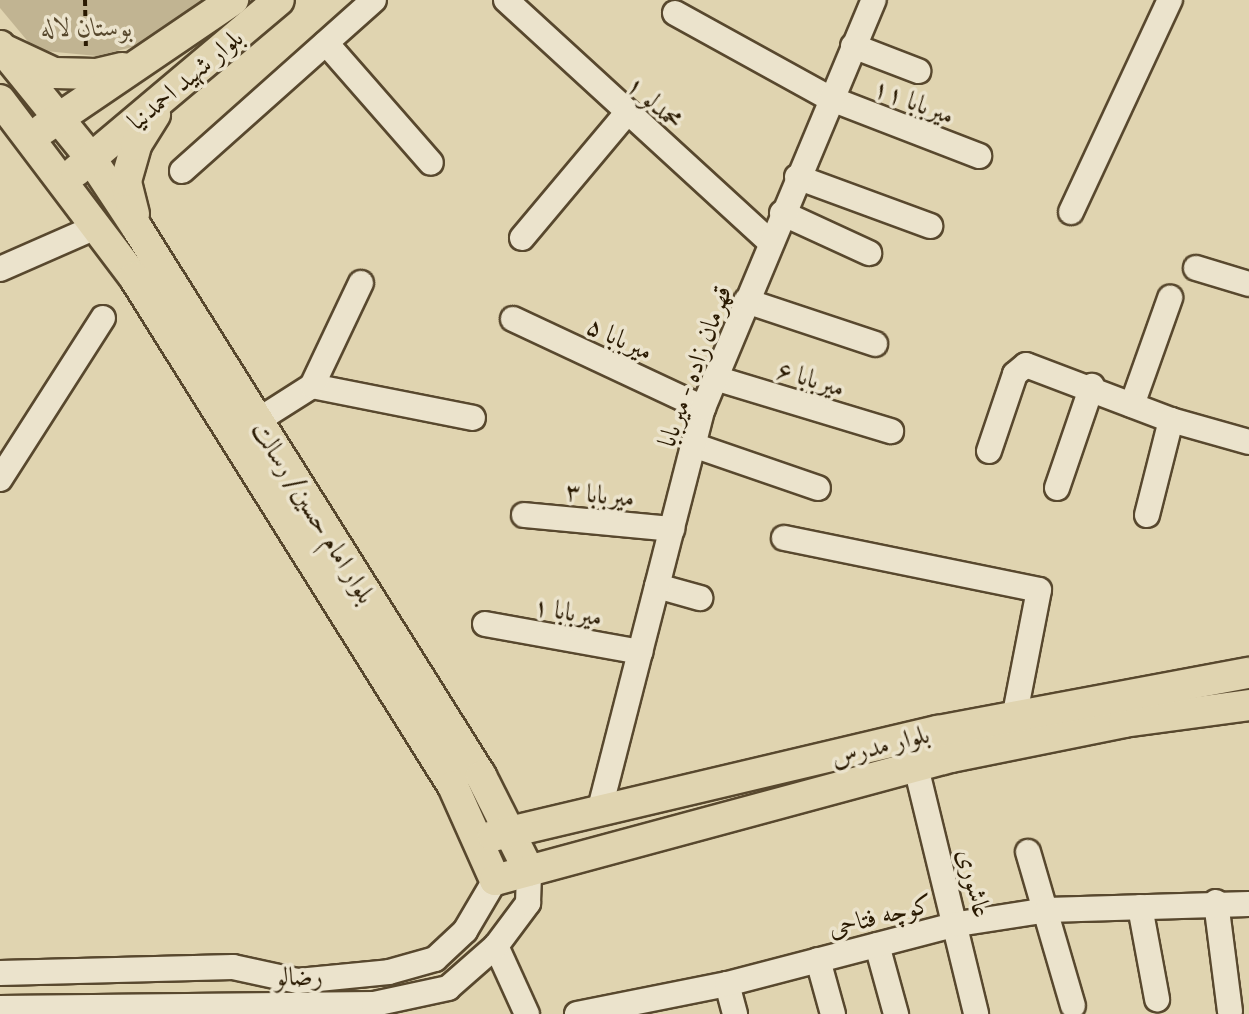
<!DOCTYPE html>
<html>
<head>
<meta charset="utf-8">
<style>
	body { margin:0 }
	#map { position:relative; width:1249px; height:1014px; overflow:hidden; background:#e0d4b0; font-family:"Gentium Book Plus",Amiri,serif }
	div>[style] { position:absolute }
	.green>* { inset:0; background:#c1b492 }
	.path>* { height:4px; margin-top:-2px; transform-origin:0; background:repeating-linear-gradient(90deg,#2a1a02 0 6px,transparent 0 10px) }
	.roads { filter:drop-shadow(2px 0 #58482e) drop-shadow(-2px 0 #58482e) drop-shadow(0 2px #58482e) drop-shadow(0 -2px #58482e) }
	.minor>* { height:24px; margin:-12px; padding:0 12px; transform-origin:12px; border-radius:12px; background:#ebe3cc }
	.major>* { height:30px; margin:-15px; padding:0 15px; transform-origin:15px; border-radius:15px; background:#e0d4b0 }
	span { translate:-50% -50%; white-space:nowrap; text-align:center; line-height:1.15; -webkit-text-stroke:7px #ebe3cc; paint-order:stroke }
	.park-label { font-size:26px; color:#57482d; font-style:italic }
	.street-label { font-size:26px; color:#2a1a02 }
</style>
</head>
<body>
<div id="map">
	<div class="green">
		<div style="clip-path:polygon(0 0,211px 0,144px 44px,97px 56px,35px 50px,0 8px)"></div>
	</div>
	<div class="path">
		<div style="left:85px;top:0;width:50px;rotate:88.9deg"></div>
	</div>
	<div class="roads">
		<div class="minor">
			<div style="left:506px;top:0;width:358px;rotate:42.5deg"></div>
			<div style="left:675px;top:13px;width:176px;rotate:28.9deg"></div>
			<div style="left:829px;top:98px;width:161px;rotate:21.1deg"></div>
			<div style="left:326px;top:43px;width:159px;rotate:48.8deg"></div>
			<div style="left:853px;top:46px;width:70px;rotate:21deg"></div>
			<div style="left:182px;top:171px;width:257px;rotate:-41.7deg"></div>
			<div style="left:797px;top:177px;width:142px;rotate:20.2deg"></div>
			<div style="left:1071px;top:212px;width:234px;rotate:-65deg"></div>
			<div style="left:782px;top:213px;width:96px;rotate:24.7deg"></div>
			<div style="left:522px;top:238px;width:162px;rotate:-50deg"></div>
			<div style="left:1196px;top:268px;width:55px;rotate:16.8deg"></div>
			<div style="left:0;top:269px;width:107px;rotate:-23.7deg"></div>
			<div style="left:746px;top:301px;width:136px;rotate:18.4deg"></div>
			<div style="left:513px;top:319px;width:210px;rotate:25.1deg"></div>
			<div style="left:715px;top:378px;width:184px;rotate:16.8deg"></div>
			<div style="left:312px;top:386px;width:164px;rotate:11.2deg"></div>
			<div style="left:1132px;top:405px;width:114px;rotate:-70.4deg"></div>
			<div style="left:257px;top:421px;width:65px;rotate:-32.5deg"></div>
			<div style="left:312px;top:386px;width:114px;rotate:-64.6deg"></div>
			<div style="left:693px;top:445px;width:132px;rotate:19deg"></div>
			<div style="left:989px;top:451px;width:81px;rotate:-71.3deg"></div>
			<div style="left:1015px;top:374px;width:14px;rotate:-39deg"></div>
			<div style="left:1026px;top:365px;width:155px;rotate:20.8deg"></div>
			<div style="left:1171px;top:420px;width:81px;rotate:15.8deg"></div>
			<div style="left:0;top:479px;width:191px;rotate:-57.4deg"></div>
			<div style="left:1057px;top:488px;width:108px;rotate:-71.1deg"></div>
			<div style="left:524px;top:515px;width:149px;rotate:5.4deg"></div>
			<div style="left:1147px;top:515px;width:98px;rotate:-75.8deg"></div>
			<div style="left:784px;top:538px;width:260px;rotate:11.5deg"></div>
			<div style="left:1039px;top:590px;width:126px;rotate:101deg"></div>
			<div style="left:1015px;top:714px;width:18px;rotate:81deg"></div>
			<div style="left:657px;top:586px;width:45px;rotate:15.6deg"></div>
			<div style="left:485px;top:624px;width:158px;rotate:10.2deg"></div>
			<div style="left:916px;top:767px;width:254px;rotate:76.3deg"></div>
			<div style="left:599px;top:812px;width:417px;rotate:-75.6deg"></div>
			<div style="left:703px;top:408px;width:442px;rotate:-67.3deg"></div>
			<div style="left:1028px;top:852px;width:160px;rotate:73.7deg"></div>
			<div style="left:1216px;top:902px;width:110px;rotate:82.7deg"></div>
			<div style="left:1140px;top:907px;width:94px;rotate:79.5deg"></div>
			<div style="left:877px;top:945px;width:72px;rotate:74.6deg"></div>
			<div style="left:496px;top:946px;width:75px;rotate:65.5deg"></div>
			<div style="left:818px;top:960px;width:56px;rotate:74.5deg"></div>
			<div style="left:0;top:973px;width:233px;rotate:-1.5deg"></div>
			<div style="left:233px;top:967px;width:66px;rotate:12.2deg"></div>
			<div style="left:298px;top:981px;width:91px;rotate:-5.6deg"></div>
			<div style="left:389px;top:972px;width:48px;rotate:-15.8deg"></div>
			<div style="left:435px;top:959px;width:41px;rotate:-43deg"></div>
			<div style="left:465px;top:931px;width:59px;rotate:-59.5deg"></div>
			<div style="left:727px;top:984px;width:31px;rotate:75deg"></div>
			<div style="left:0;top:1008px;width:374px;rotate:-0.6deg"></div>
			<div style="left:374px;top:1004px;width:76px;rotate:-12.2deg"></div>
			<div style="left:448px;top:988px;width:64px;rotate:-41.2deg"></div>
			<div style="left:496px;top:946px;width:54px;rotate:-53.3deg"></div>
			<div style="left:528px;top:903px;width:32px;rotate:-88deg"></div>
			<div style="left:577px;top:1014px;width:153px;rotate:-11.3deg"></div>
			<div style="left:727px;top:984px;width:239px;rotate:-14.6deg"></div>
			<div style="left:958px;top:924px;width:90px;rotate:-8.9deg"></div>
			<div style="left:1047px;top:910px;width:202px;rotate:-1.7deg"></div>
		</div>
		<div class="major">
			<div style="left:0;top:46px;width:143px;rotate:51deg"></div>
			<div style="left:90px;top:157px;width:85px;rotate:56.5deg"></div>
			<div style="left:137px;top:228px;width:647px;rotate:57.88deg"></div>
			<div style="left:481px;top:776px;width:106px;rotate:63.2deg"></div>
			<div style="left:7px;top:51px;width:52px;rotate:25.1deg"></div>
			<div style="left:54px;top:73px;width:42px;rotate:1.4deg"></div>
			<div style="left:96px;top:74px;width:27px;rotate:-13deg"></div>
			<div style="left:0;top:100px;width:222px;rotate:52.9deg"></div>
			<div style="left:134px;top:277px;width:601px;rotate:57.92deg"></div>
			<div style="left:453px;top:786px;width:103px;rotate:65.9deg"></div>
			<div style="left:495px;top:880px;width:472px;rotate:-15.1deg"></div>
			<div style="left:951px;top:757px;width:177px;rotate:-11.4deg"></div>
			<div style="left:1124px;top:722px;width:126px;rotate:-7.7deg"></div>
			<div style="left:43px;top:129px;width:230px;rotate:-34.2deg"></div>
			<div style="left:76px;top:171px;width:265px;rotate:-40.1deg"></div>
			<div style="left:134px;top:214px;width:34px;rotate:-104deg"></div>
			<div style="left:126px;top:181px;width:37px;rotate:-74deg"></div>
			<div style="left:136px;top:145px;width:36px;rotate:-58deg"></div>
			<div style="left:493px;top:836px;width:457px;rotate:-13.3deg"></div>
			<div style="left:938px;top:731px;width:316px;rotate:-10.6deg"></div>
		</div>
	</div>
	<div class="park-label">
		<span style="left:87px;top:27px">بوستان لاله</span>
	</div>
	<div class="street-label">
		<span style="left:185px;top:79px;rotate:-40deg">بلوار شهید احمدنیا</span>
		<span style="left:914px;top:101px;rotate:21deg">میربابا ۱۱</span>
		<span style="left:655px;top:102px;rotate:42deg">محمدلو ۱</span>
		<span style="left:620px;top:338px;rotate:25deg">میربابا ۵</span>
		<span style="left:694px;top:366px;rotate:-70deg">قهرمان زاده - میربابا</span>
		<span style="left:811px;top:378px;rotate:17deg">میربابا ۶</span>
		<span style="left:600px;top:494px;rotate:6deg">میربابا ۳</span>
		<span style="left:314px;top:512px;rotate:58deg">بلوار امام حسین/ رسالت</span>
		<span style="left:568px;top:611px;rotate:10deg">میربابا ۱</span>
		<span style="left:880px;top:745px;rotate:-14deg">بلوار مدرس</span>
		<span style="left:975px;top:883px;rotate:76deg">عاشوری</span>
		<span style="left:880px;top:915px;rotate:-14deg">کوچه فتاحی</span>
		<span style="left:299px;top:976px;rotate:-1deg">رضالو</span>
	</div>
</div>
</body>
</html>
